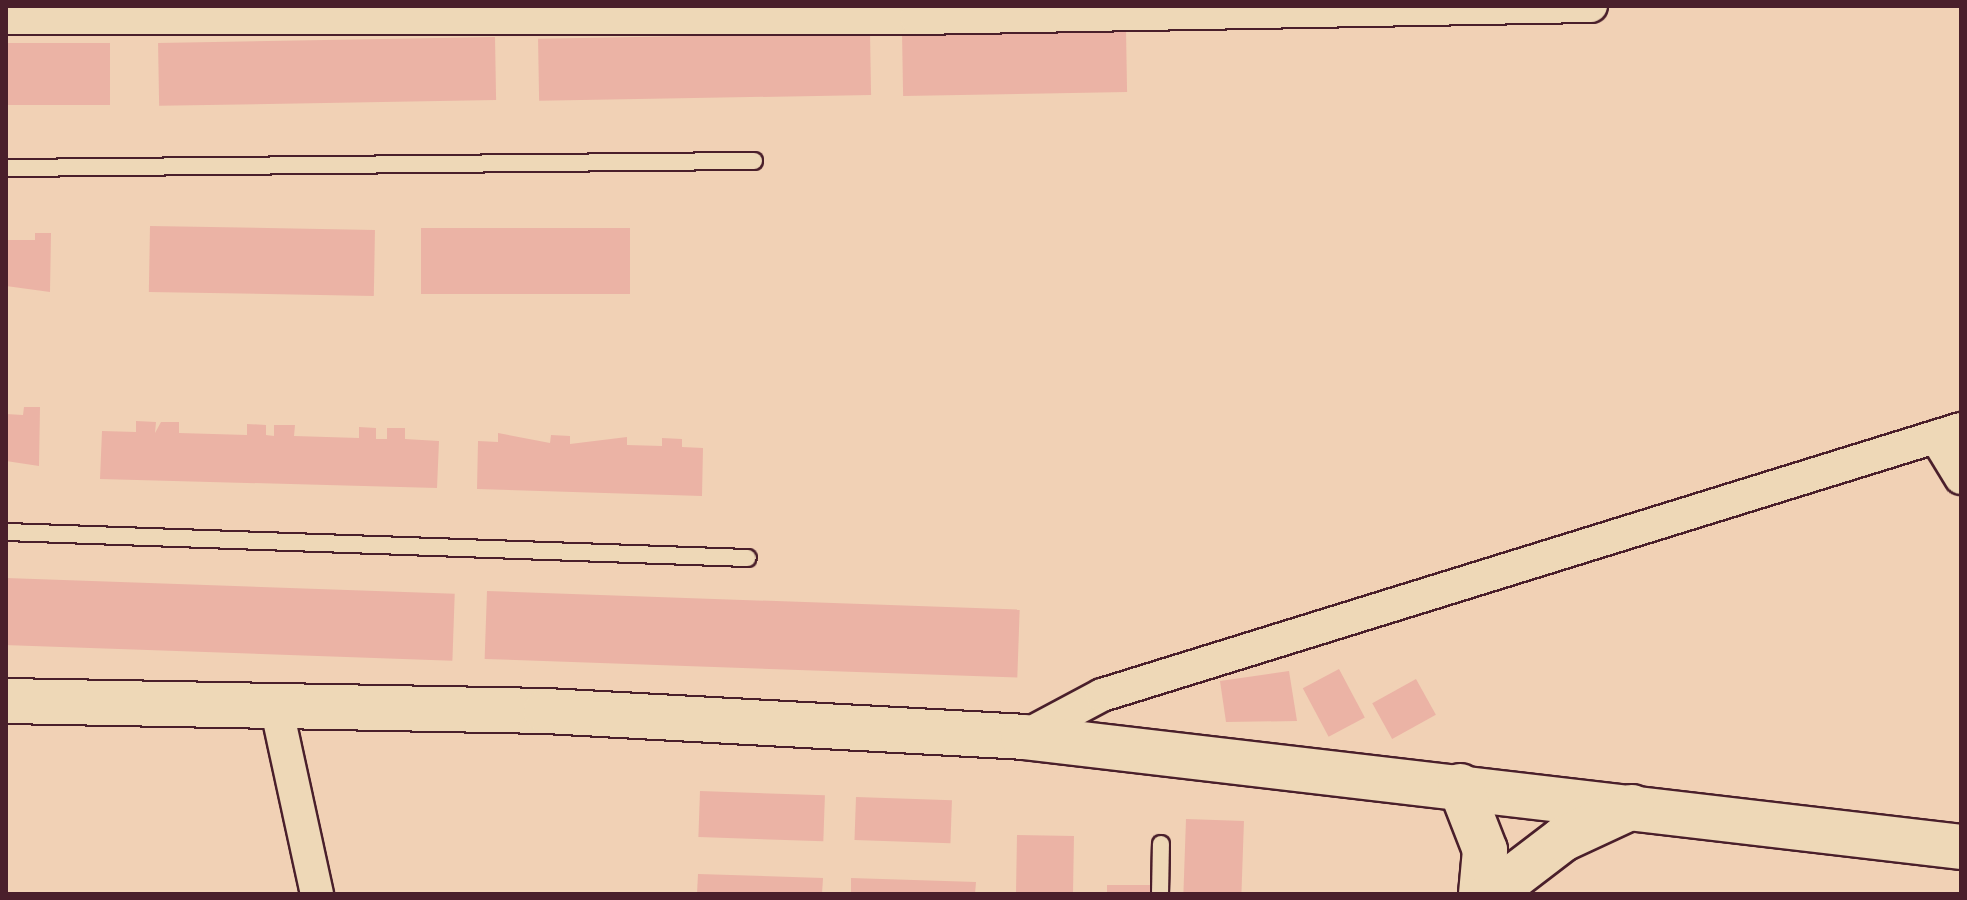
<!DOCTYPE html>
<html>
<head>
<meta charset="utf-8">
<style>
	body { margin:0 }
	#map { position:relative; width:1967px; height:900px; overflow:hidden; background:#f1d1b5; font-family:Sriracha,sans-serif }
	div>[style] { position:absolute }
	.building>* { inset:0; background:#ebb3a5; transform-origin:0 0 }
	.roads { filter:drop-shadow(2px 0 #4a1f2b) drop-shadow(-2px 0 #4a1f2b) drop-shadow(0 2px #4a1f2b) drop-shadow(0 -2px #4a1f2b) }
	.lane>* { height:16px; margin:-8px; padding:0 8px; transform-origin:8px; border-radius:8px; background:#eed8b7 }
	.street>* { height:32px; margin:-16px; padding:0 16px; transform-origin:16px; border-radius:16px; background:#eed8b7 }
	.secondary>* { height:44px; margin:-22px; padding:0 22px; transform-origin:22px; border-radius:22px; background:#eed8b7 }
	span { translate:-50% -50%; white-space:nowrap; text-align:center; line-height:1.15; -webkit-text-stroke:6px #eed8b7; paint-order:stroke }
	.frame { position:absolute; inset:0; border:8px solid #4a1f2b; pointer-events:none }
</style>
</head>
<body>
<div id="map">
	<div class="building">
		<div style="left:1126px;top:30px;width:62px;height:224px;rotate:89deg"></div>
		<div style="left:870px;top:33px;width:62px;height:332px;rotate:89deg"></div>
		<div style="left:495px;top:37px;width:63px;height:337px;rotate:89deg"></div>
		<div style="left:110px;top:43px;width:62px;height:104px;rotate:90deg"></div>
		<div style="left:150px;top:226px;width:225px;height:66px;rotate:1deg"></div>
		<div style="left:421px;top:228px;width:209px;height:66px"></div>
		<div style="clip-path:polygon(35px 233px,51px 233px,50px 292px,6px 286px,6px 240px,35px 240px)"></div>
		<div style="clip-path:polygon(24px 407px,40px 407px,39px 466px,6px 461px,6px 414px,23px 415px)"></div>
		<div style="clip-path:polygon(136px 421px,156px 422px,155px 433px,161px 422px,179px 422px,179px 433px,247px 435px,247px 424px,266px 425px,266px 435px,274px 436px,274px 425px,295px 425px,294px 436px,359px 438px,359px 427px,376px 428px,376px 439px,387px 439px,387px 428px,405px 428px,405px 439px,439px 441px,437px 488px,100px 479px,102px 431px,136px 432px)"></div>
		<div style="clip-path:polygon(498px 433px,550px 443px,551px 435px,570px 436px,570px 444px,627px 437px,627px 445px,662px 446px,662px 438px,682px 439px,682px 447px,703px 448px,702px 496px,477px 489px,478px 441px,498px 442px)"></div>
		<div style="left:6px;top:578px;width:449px;height:67px;rotate:2deg"></div>
		<div style="left:487px;top:591px;width:533px;height:68px;rotate:2deg"></div>
		<div style="left:1339px;top:669px;width:55px;height:41px;rotate:62deg"></div>
		<div style="clip-path:polygon(1289px 671px,1297px 721px,1226px 722px,1220px 681px)"></div>
		<div style="left:1416px;top:679px;width:41px;height:50px;rotate:61deg"></div>
		<div style="left:700px;top:791px;width:125px;height:46px;rotate:2deg"></div>
		<div style="left:856px;top:797px;width:96px;height:43px;rotate:2deg"></div>
		<div style="left:1186px;top:819px;width:58px;height:75px;rotate:2deg"></div>
		<div style="left:1017px;top:835px;width:57px;height:59px;rotate:1deg"></div>
		<div style="clip-path:polygon(698px 874px,823px 878px,822px 894px,697px 894px)"></div>
		<div style="clip-path:polygon(851px 878px,976px 882px,975px 894px,851px 894px)"></div>
		<div style="left:1107px;top:885px;width:44px;height:9px"></div>
	</div>
	<div class="roads">
		<div class="lane">
			<div style="left:6px;top:168px;width:748px;rotate:-0.54deg"></div>
			<div style="left:6px;top:532px;width:742px;rotate:2.01deg"></div>
			<div style="left:1160px;top:894px;width:50px;rotate:-88.9deg"></div>
		</div>
		<div class="street">
			<div style="left:6px;top:18px;width:910px"></div>
			<div style="left:916px;top:18px;width:675px;rotate:-1.02deg"></div>
			<div style="left:1936px;top:437px;width:48px;rotate:58.6deg"></div>
			<div style="left:276px;top:706px;width:192px;rotate:77.7deg"></div>
			<div style="left:1023px;top:737px;width:89px;rotate:-28deg"></div>
			<div style="left:1102px;top:695px;width:899px;rotate:-17.21deg"></div>
		</div>
		<div class="secondary">
			<div style="left:6px;top:701px;width:540px;rotate:1.06deg"></div>
			<div style="left:546px;top:711px;width:478px;rotate:3.1deg"></div>
			<div style="left:1023px;top:737px;width:944px;rotate:6.69deg"></div>
			<div style="left:1460px;top:786px;width:69px;rotate:68.7deg"></div>
			<div style="left:1485px;top:850px;width:44px;rotate:95.2deg"></div>
			<div style="left:1491px;top:894px;width:91px;rotate:-37.4deg"></div>
			<div style="left:1563px;top:839px;width:76px;rotate:-24.9deg"></div>
		</div>
	</div>
	<div class="frame"></div>
</div>
</body>
</html>
